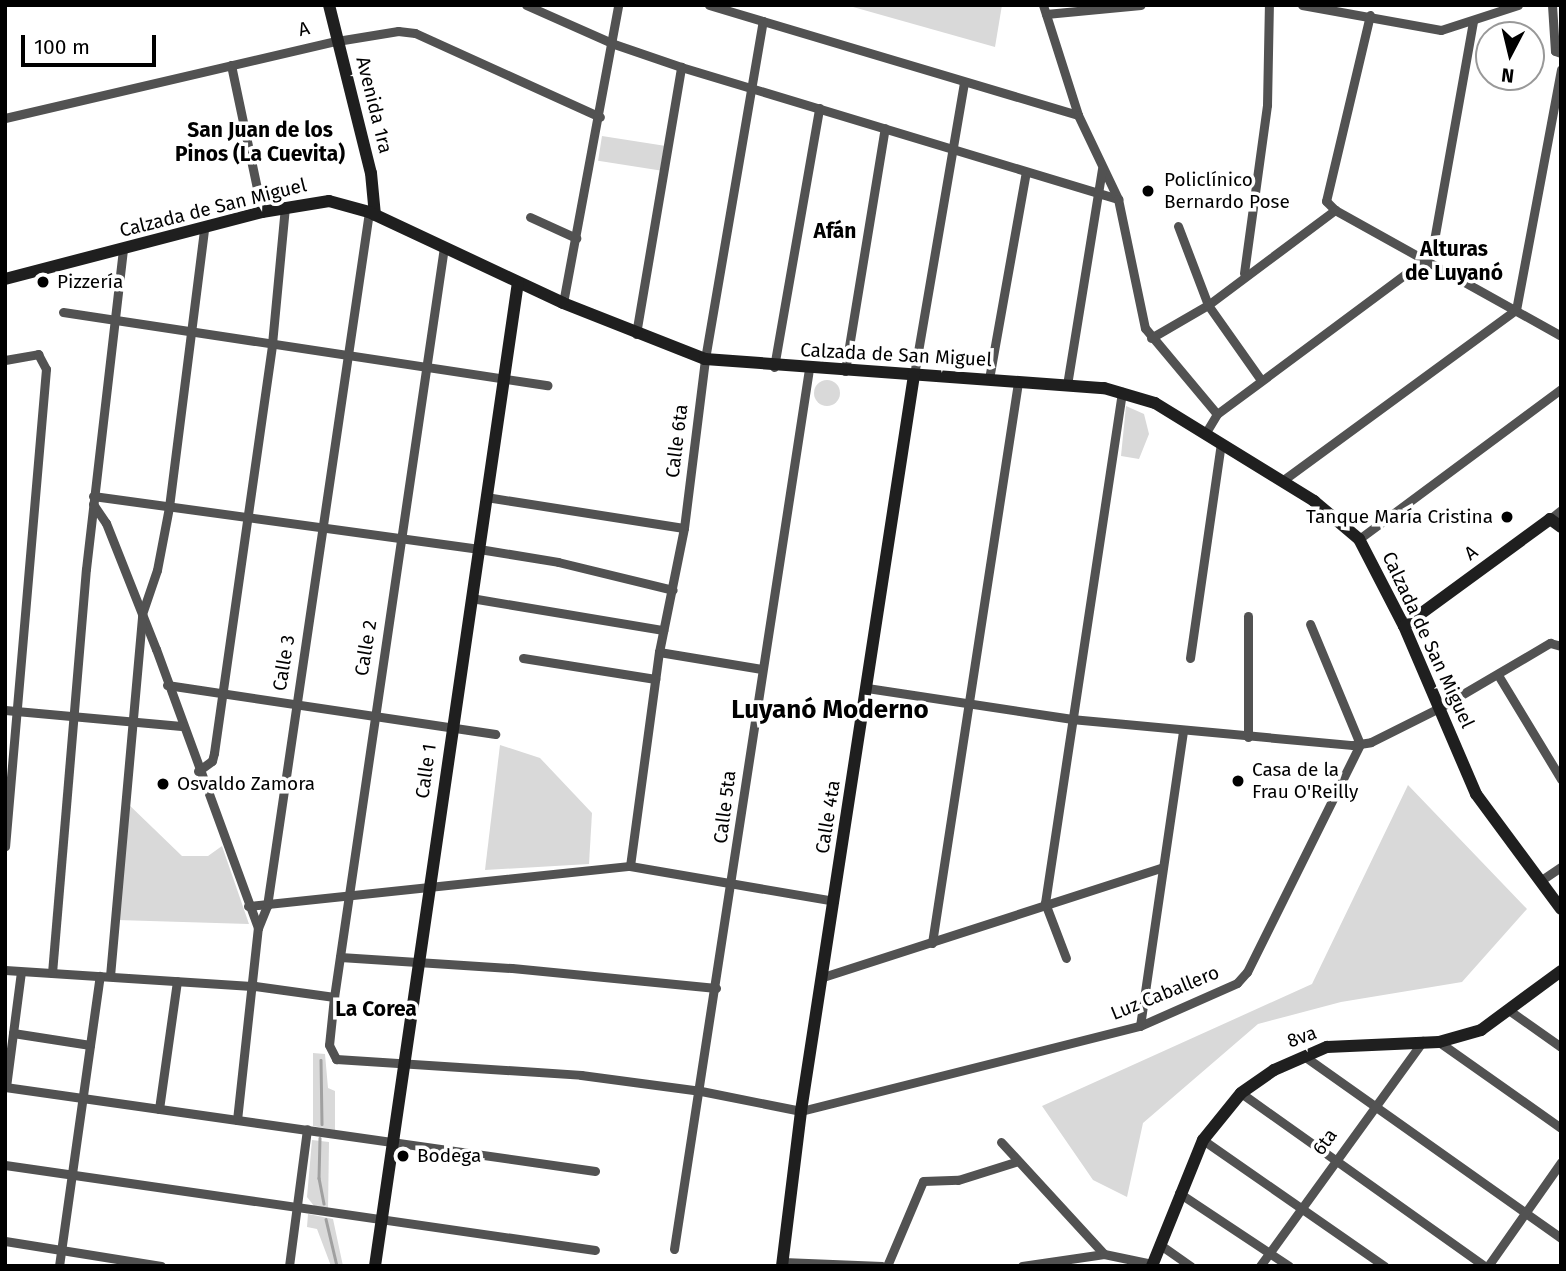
<!DOCTYPE html>
<html>
<head>
<meta charset="utf-8">
<style>
	body { margin:0 }
	#map { position:relative; width:1566px; height:1271px; overflow:hidden; background:#fff; font-family:"Fira Sans",sans-serif }
	div>[style] { position:absolute }
	.green>* { inset:0; background:#d9d9d9; transform-origin:0 0 }
	.round { border-radius:50% }
	.stream>* { height:2.5px; margin:-1.25px; padding:0 1.25px; transform-origin:1.25px; border-radius:1.25px; background:#a0a0a0 }
	.street>* { height:9px; margin:-4.5px; padding:0 4.5px; transform-origin:4.5px; border-radius:4.5px; background:#525252 }
	.secondary>* { height:12px; margin:-6px; padding:0 6px; transform-origin:6px; border-radius:6px; background:#1f1f1f }
	.dots>* { width:19px; height:19px; translate:-50% -50%; box-sizing:border-box; border:4px solid #fff; border-radius:50% }
	span { translate:-50% -50%; white-space:nowrap; text-align:center; line-height:1.15; -webkit-text-stroke:7px #fff; paint-order:stroke }
	.street-label { font-size:19px; color:#000 }
	.poi-label { font-size:19px; color:#000 }
	.left { translate:0 -50%; text-align:left }
	.right { translate:-100% -50%; text-align:right }
	.neighbourhood-label { font-size:21px; color:#000; font-weight:700 }
	.district-label { font-size:26px; color:#000; font-weight:700 }
	.frame { position:absolute; inset:0; border:7px solid #000; pointer-events:none }
	.north { position:absolute; left:1475px; top:21px; width:70px; height:70px; box-sizing:border-box; background:#fff; border:2px solid #999; border-radius:50%; rotate:187deg; font-size:19px; font-weight:700; line-height:28px; text-align:center; color:#000 }
	.north::after { content:''; display:block; margin:auto; width:24px; height:32px; background:#000; clip-path:polygon(50% 0,100% 100%,50% 72%,0 100%) }
	.scale { position:absolute; left:21px; top:35px; width:135px; height:32px; box-sizing:border-box; border:4px solid #000; border-top:0; padding-left:9px; font-size:21px; line-height:24px; white-space:nowrap; color:#000; -webkit-text-stroke:5px #fff; paint-order:stroke }
</style>
</head>
<body>
<div id="map">
	<div class="green">
		<div style="clip-path:polygon(846px 5px,1002px 5px,995px 47px)"></div>
		<div style="left:602px;top:136px;width:63px;height:25px;rotate:9deg"></div>
		<div class="round" style="left:814px;top:380px;width:26px;height:26px"></div>
		<div style="clip-path:polygon(1126px 406px,1144px 414px,1149px 434px,1139px 459px,1121px 456px)"></div>
		<div style="clip-path:polygon(500px 745px,540px 758px,592px 813px,589px 864px,485px 870px)"></div>
		<div style="clip-path:polygon(1408px 785px,1527px 909px,1462px 982px,1341px 1002px,1258px 1024px,1143px 1123px,1127px 1197px,1093px 1180px,1042px 1106px,1312px 984px)"></div>
		<div style="clip-path:polygon(124px 800px,182px 856px,208px 856px,222px 846px,249px 924px,117px 920px)"></div>
		<div style="clip-path:polygon(313px 1053px,325px 1054px,328px 1088px,335px 1091px,335px 1130px,313px 1126px)"></div>
		<div style="clip-path:polygon(312px 1140px,329px 1142px,328px 1209px,314px 1206px,307px 1197px)"></div>
		<div style="clip-path:polygon(308px 1214px,333px 1219px,343px 1266px,331px 1266px,317px 1229px,307px 1227px)"></div>
	</div>
	<div class="stream">
		<div style="left:321px;top:1060px;width:64px;rotate:89.1deg"></div>
		<div style="left:320px;top:1138px;width:40px;rotate:91.4deg"></div>
		<div style="left:319px;top:1178px;width:26px;rotate:79deg"></div>
		<div style="left:326px;top:1219px;width:48px;rotate:76.8deg"></div>
	</div>
	<div class="street">
		<div style="left:526px;top:5px;width:96px;rotate:23.9deg"></div>
		<div style="left:614px;top:44px;width:71px;rotate:18.9deg"></div>
		<div style="left:681px;top:67px;width:457px;rotate:16.8deg"></div>
		<div style="left:709px;top:5px;width:385px;rotate:16.6deg"></div>
		<div style="left:1043px;top:5px;width:115px;rotate:72.3deg"></div>
		<div style="left:1078px;top:115px;width:93px;rotate:64.5deg"></div>
		<div style="left:1118px;top:199px;width:132px;rotate:78.2deg"></div>
		<div style="left:1145px;top:328px;width:112px;rotate:50.1deg"></div>
		<div style="left:1302px;top:5px;width:141px;rotate:10.2deg"></div>
		<div style="left:1441px;top:30px;width:81px;rotate:-18deg"></div>
		<div style="left:1552px;top:5px;width:46px;rotate:86.3deg"></div>
		<div style="left:1555px;top:51px;width:6px;rotate:18deg"></div>
		<div style="left:1046px;top:14px;width:95px;rotate:-5.4deg"></div>
		<div style="left:1370px;top:15px;width:191px;rotate:103.3deg"></div>
		<div style="left:1326px;top:201px;width:13px;rotate:45deg"></div>
		<div style="left:1335px;top:210px;width:259px;rotate:29.1deg"></div>
		<div style="left:231px;top:65px;width:150px;rotate:78.1deg"></div>
		<div style="left:5px;top:118px;width:341px;rotate:-13.1deg"></div>
		<div style="left:337px;top:41px;width:62px;rotate:-9.3deg"></div>
		<div style="left:398px;top:31px;width:17px;rotate:7deg"></div>
		<div style="left:415px;top:33px;width:203px;rotate:24.4deg"></div>
		<div style="left:530px;top:217px;width:51px;rotate:24.5deg"></div>
		<div style="left:1178px;top:226px;width:85px;rotate:69.2deg"></div>
		<div style="left:1208px;top:305px;width:92px;rotate:54.8deg"></div>
		<div style="left:444px;top:247px;width:758px;rotate:98.34deg"></div>
		<div style="left:334px;top:997px;width:48px;rotate:95.9deg"></div>
		<div style="left:329px;top:1045px;width:16px;rotate:63deg"></div>
		<div style="left:336px;top:1059px;width:246px;rotate:3.7deg"></div>
		<div style="left:581px;top:1075px;width:121px;rotate:7.6deg"></div>
		<div style="left:701px;top:1091px;width:102px;rotate:11.3deg"></div>
		<div style="left:801px;top:1111px;width:349px;rotate:-14.1deg"></div>
		<div style="left:1140px;top:1026px;width:106px;rotate:-23.9deg"></div>
		<div style="left:1237px;top:983px;width:15px;rotate:-48deg"></div>
		<div style="left:1247px;top:972px;width:254px;rotate:-63.6deg"></div>
		<div style="left:1360px;top:744px;width:130px;rotate:-112.6deg"></div>
		<div style="left:1244px;top:273px;width:170px;rotate:-82.2deg"></div>
		<div style="left:1267px;top:105px;width:100px;rotate:-88.9deg"></div>
		<div style="left:563px;top:303px;width:303px;rotate:-79.5deg"></div>
		<div style="left:63px;top:312px;width:490px;rotate:8.6deg"></div>
		<div style="left:636px;top:334px;width:271px;rotate:-80.4deg"></div>
		<div style="left:1151px;top:338px;width:66px;rotate:-30.1deg"></div>
		<div style="left:1208px;top:305px;width:159px;rotate:-36.8deg"></div>
		<div style="left:5px;top:360px;width:34px;rotate:-10deg"></div>
		<div style="left:38px;top:354px;width:17px;rotate:62deg"></div>
		<div style="left:46px;top:369px;width:479px;rotate:94.9deg"></div>
		<div style="left:774px;top:367px;width:263px;rotate:-80.1deg"></div>
		<div style="left:845px;top:371px;width:246px;rotate:-80.7deg"></div>
		<div style="left:914px;top:375px;width:296px;rotate:-80.3deg"></div>
		<div style="left:989px;top:379px;width:210px;rotate:-79.9deg"></div>
		<div style="left:1067px;top:385px;width:219px;rotate:-80.8deg"></div>
		<div style="left:1205px;top:434px;width:23px;rotate:-59deg"></div>
		<div style="left:1217px;top:414px;width:258px;rotate:-36.6deg"></div>
		<div style="left:1424px;top:260px;width:17px;rotate:-57deg"></div>
		<div style="left:1433px;top:246px;width:228px;rotate:-79.9deg"></div>
		<div style="left:1282px;top:481px;width:290px;rotate:-36.2deg"></div>
		<div style="left:1516px;top:310px;width:245px;rotate:-79.4deg"></div>
		<div style="left:93px;top:496px;width:390px;rotate:7.8deg"></div>
		<div style="left:479px;top:549px;width:80px;rotate:9.3deg"></div>
		<div style="left:558px;top:562px;width:118px;rotate:13.7deg"></div>
		<div style="left:486px;top:497px;width:200px;rotate:8.9deg"></div>
		<div style="left:93px;top:504px;width:23px;rotate:56deg"></div>
		<div style="left:106px;top:523px;width:136px;rotate:68.4deg"></div>
		<div style="left:156px;top:649px;width:297px;rotate:69.9deg"></div>
		<div style="left:1550px;top:519px;width:14px;rotate:-39deg"></div>
		<div style="left:1359px;top:539px;width:252px;rotate:-36.6deg"></div>
		<div style="left:471px;top:598px;width:195px;rotate:9.5deg"></div>
		<div style="left:1248px;top:616px;width:121px;rotate:90deg"></div>
		<div style="left:659px;top:652px;width:104px;rotate:9.4deg"></div>
		<div style="left:523px;top:658px;width:134px;rotate:9deg"></div>
		<div style="left:1190px;top:658px;width:216px;rotate:-81.8deg"></div>
		<div style="left:1498px;top:675px;width:122px;rotate:58.8deg"></div>
		<div style="left:167px;top:685px;width:332px;rotate:8.5deg"></div>
		<div style="left:867px;top:688px;width:206px;rotate:8.6deg"></div>
		<div style="left:1071px;top:719px;width:283px;rotate:5.3deg"></div>
		<div style="left:1353px;top:745px;width:18px;rotate:-9deg"></div>
		<div style="left:1371px;top:742px;width:76px;rotate:-26.6deg"></div>
		<div style="left:1439px;top:708px;width:129px;rotate:-30.4deg"></div>
		<div style="left:1550px;top:643px;width:11px;rotate:15deg"></div>
		<div style="left:5px;top:710px;width:177px;rotate:5.2deg"></div>
		<div style="left:198px;top:771px;width:17px;rotate:-36deg"></div>
		<div style="left:212px;top:761px;width:8px;rotate:-76deg"></div>
		<div style="left:214px;top:753px;width:413px;rotate:-81.9deg"></div>
		<div style="left:272px;top:344px;width:138px;rotate:-84.6deg"></div>
		<div style="left:630px;top:866px;width:216px;rotate:-82.3deg"></div>
		<div style="left:659px;top:652px;width:126px;rotate:-78.6deg"></div>
		<div style="left:684px;top:528px;width:170px;rotate:-82.9deg"></div>
		<div style="left:705px;top:359px;width:343px;rotate:-80.3deg"></div>
		<div style="left:1540px;top:881px;width:25px;rotate:-34deg"></div>
		<div style="left:248px;top:906px;width:384px;rotate:-6deg"></div>
		<div style="left:630px;top:866px;width:207px;rotate:9.7deg"></div>
		<div style="left:932px;top:943px;width:568px;rotate:-81.28deg"></div>
		<div style="left:340px;top:957px;width:172px;rotate:3.7deg"></div>
		<div style="left:512px;top:968px;width:205px;rotate:5.6deg"></div>
		<div style="left:1066px;top:958px;width:59px;rotate:-110.9deg"></div>
		<div style="left:1045px;top:903px;width:517px;rotate:-81.43deg"></div>
		<div style="left:5px;top:970px;width:251px;rotate:3.7deg"></div>
		<div style="left:255px;top:986px;width:80px;rotate:7.9deg"></div>
		<div style="left:52px;top:973px;width:405px;rotate:-85.2deg"></div>
		<div style="left:86px;top:569px;width:321px;rotate:-83.4deg"></div>
		<div style="left:110px;top:976px;width:363px;rotate:-84.9deg"></div>
		<div style="left:142px;top:614px;width:46px;rotate:-71.2deg"></div>
		<div style="left:157px;top:570px;width:64px;rotate:-79.2deg"></div>
		<div style="left:169px;top:507px;width:281px;rotate:-82.8deg"></div>
		<div style="left:823px;top:977px;width:357px;rotate:-17.9deg"></div>
		<div style="left:1510px;top:1011px;width:62px;rotate:35.2deg"></div>
		<div style="left:1140px;top:1026px;width:298px;rotate:-81.7deg"></div>
		<div style="left:13px;top:1033px;width:78px;rotate:8.9deg"></div>
		<div style="left:1439px;top:1042px;width:149px;rotate:35.2deg"></div>
		<div style="left:1304px;top:1056px;width:315px;rotate:35.3deg"></div>
		<div style="left:5px;top:1087px;width:596px;rotate:8.1deg"></div>
		<div style="left:6px;top:1087px;width:116px;rotate:-82.6deg"></div>
		<div style="left:1241px;top:1093px;width:298px;rotate:35.4deg"></div>
		<div style="left:159px;top:1109px;width:129px;rotate:-82deg"></div>
		<div style="left:237px;top:1120px;width:193px;rotate:-83.8deg"></div>
		<div style="left:258px;top:928px;width:24px;rotate:-68deg"></div>
		<div style="left:267px;top:906px;width:701px;rotate:-81.64deg"></div>
		<div style="left:1203px;top:1140px;width:221px;rotate:34.8deg"></div>
		<div style="left:1001px;top:1142px;width:152px;rotate:47.4deg"></div>
		<div style="left:5px;top:1165px;width:596px;rotate:8.2deg"></div>
		<div style="left:1179px;top:1193px;width:132px;rotate:33.6deg"></div>
		<div style="left:5px;top:1241px;width:158px;rotate:9.1deg"></div>
		<div style="left:1159px;top:1244px;width:39px;rotate:35deg"></div>
		<div style="left:674px;top:1249px;width:890px;rotate:-81.28deg"></div>
		<div style="left:783px;top:1262px;width:99px;rotate:2.3deg"></div>
		<div style="left:59px;top:1266px;width:293px;rotate:-82deg"></div>
		<div style="left:289px;top:1266px;width:138px;rotate:-82.5deg"></div>
		<div style="left:887px;top:1266px;width:92px;rotate:-67deg"></div>
		<div style="left:923px;top:1181px;width:35px;rotate:-2deg"></div>
		<div style="left:958px;top:1180px;width:60px;rotate:-17.5deg"></div>
		<div style="left:1022px;top:1266px;width:83px;rotate:-8.3deg"></div>
		<div style="left:1104px;top:1254px;width:49px;rotate:11.8deg"></div>
		<div style="left:1260px;top:1266px;width:278px;rotate:-54.1deg"></div>
		<div style="left:1488px;top:1266px;width:127px;rotate:-54.9deg"></div>
	</div>
	<div class="secondary">
		<div style="left:329px;top:5px;width:173px;rotate:76deg"></div>
		<div style="left:371px;top:173px;width:42px;rotate:84.6deg"></div>
		<div style="left:5px;top:279px;width:266px;rotate:-14.6deg"></div>
		<div style="left:262px;top:212px;width:68px;rotate:-9.3deg"></div>
		<div style="left:329px;top:201px;width:41px;rotate:15.4deg"></div>
		<div style="left:369px;top:212px;width:214px;rotate:25.1deg"></div>
		<div style="left:563px;top:303px;width:153px;rotate:21.5deg"></div>
		<div style="left:705px;top:359px;width:400px;rotate:4.2deg"></div>
		<div style="left:1104px;top:388px;width:53px;rotate:16.4deg"></div>
		<div style="left:1155px;top:403px;width:187px;rotate:31.6deg"></div>
		<div style="left:1314px;top:501px;width:59px;rotate:40.2deg"></div>
		<div style="left:1359px;top:539px;width:98px;rotate:62.7deg"></div>
		<div style="left:1404px;top:626px;width:183px;rotate:66.8deg"></div>
		<div style="left:1476px;top:794px;width:143px;rotate:53.5deg"></div>
		<div style="left:1404px;top:626px;width:181px;rotate:-36.2deg"></div>
		<div style="left:1550px;top:519px;width:14px;rotate:36deg"></div>
		<div style="left:375px;top:1266px;width:994px;rotate:-81.73deg"></div>
		<div style="left:782px;top:1266px;width:156px;rotate:-83deg"></div>
		<div style="left:801px;top:1111px;width:745px;rotate:-81.27deg"></div>
		<div style="left:1152px;top:1266px;width:136px;rotate:-68deg"></div>
		<div style="left:1203px;top:1140px;width:60px;rotate:-51deg"></div>
		<div style="left:1241px;top:1093px;width:40px;rotate:-34.9deg"></div>
		<div style="left:1274px;top:1070px;width:58px;rotate:-23.5deg"></div>
		<div style="left:1327px;top:1047px;width:112px;rotate:-2.6deg"></div>
		<div style="left:1439px;top:1042px;width:44px;rotate:-15.9deg"></div>
		<div style="left:1481px;top:1030px;width:99px;rotate:-36.4deg"></div>
	</div>
	<div class="dots">
		<div style="left:1148px;top:191px;background:#000"></div>
		<div style="left:43px;top:282px;background:#000"></div>
		<div style="left:1507px;top:517px;background:#000"></div>
		<div style="left:1238px;top:781px;background:#000"></div>
		<div style="left:163px;top:784px;background:#000"></div>
		<div style="left:403px;top:1156px;background:#000"></div>
	</div>
	<div class="street-label">
		<span style="left:304px;top:29px;rotate:-13deg">A</span>
		<span style="left:374px;top:105px;rotate:76deg">Avenida 1ra</span>
		<span style="left:213px;top:208px;rotate:-14deg">Calzada de San Miguel</span>
		<span style="left:896px;top:355px;rotate:3deg">Calzada de San Miguel</span>
		<span style="left:677px;top:441px;rotate:-83deg">Calle 6ta</span>
		<span style="left:1471px;top:553px;rotate:-36deg">A</span>
		<span style="left:1428px;top:640px;rotate:65deg">Calzada de San Miguel</span>
		<span style="left:366px;top:648px;rotate:-81deg">Calle 2</span>
		<span style="left:284px;top:663px;rotate:-81deg">Calle 3</span>
		<span style="left:426px;top:771px;rotate:-82deg">Calle 1</span>
		<span style="left:725px;top:807px;rotate:-83deg">Calle 5ta</span>
		<span style="left:828px;top:817px;rotate:-81deg">Calle 4ta</span>
		<span style="left:1165px;top:993px;rotate:-22deg">Luz Caballero</span>
		<span style="left:1302px;top:1037px;rotate:-20deg">8va</span>
		<span style="left:1325px;top:1142px;rotate:-54deg">6ta</span>
	</div>
	<div class="poi-label">
		<span class="left" style="left:1164px;top:191px">Policlínico<br>Bernardo Pose</span>
		<span class="left" style="left:57px;top:282px">Pizzería</span>
		<span class="right" style="left:1493px;top:517px">Tanque María Cristina</span>
		<span class="left" style="left:1252px;top:781px">Casa de la<br>Frau O'Reilly</span>
		<span class="left" style="left:177px;top:784px">Osvaldo Zamora</span>
		<span class="left" style="left:417px;top:1156px">Bodega</span>
	</div>
	<div class="neighbourhood-label">
		<span style="left:260px;top:142px">San Juan de los<br>Pinos (La Cuevita)</span>
		<span style="left:835px;top:231px">Afán</span>
		<span style="left:1454px;top:261px">Alturas<br>de Luyanó</span>
		<span style="left:376px;top:1009px">La Corea</span>
	</div>
	<div class="district-label">
		<span style="left:830px;top:710px">Luyanó Moderno</span>
	</div>
	<div class="frame"></div>
	<div class="north">N</div>
	<div class="scale">100 m</div>
</div>
</body>
</html>
